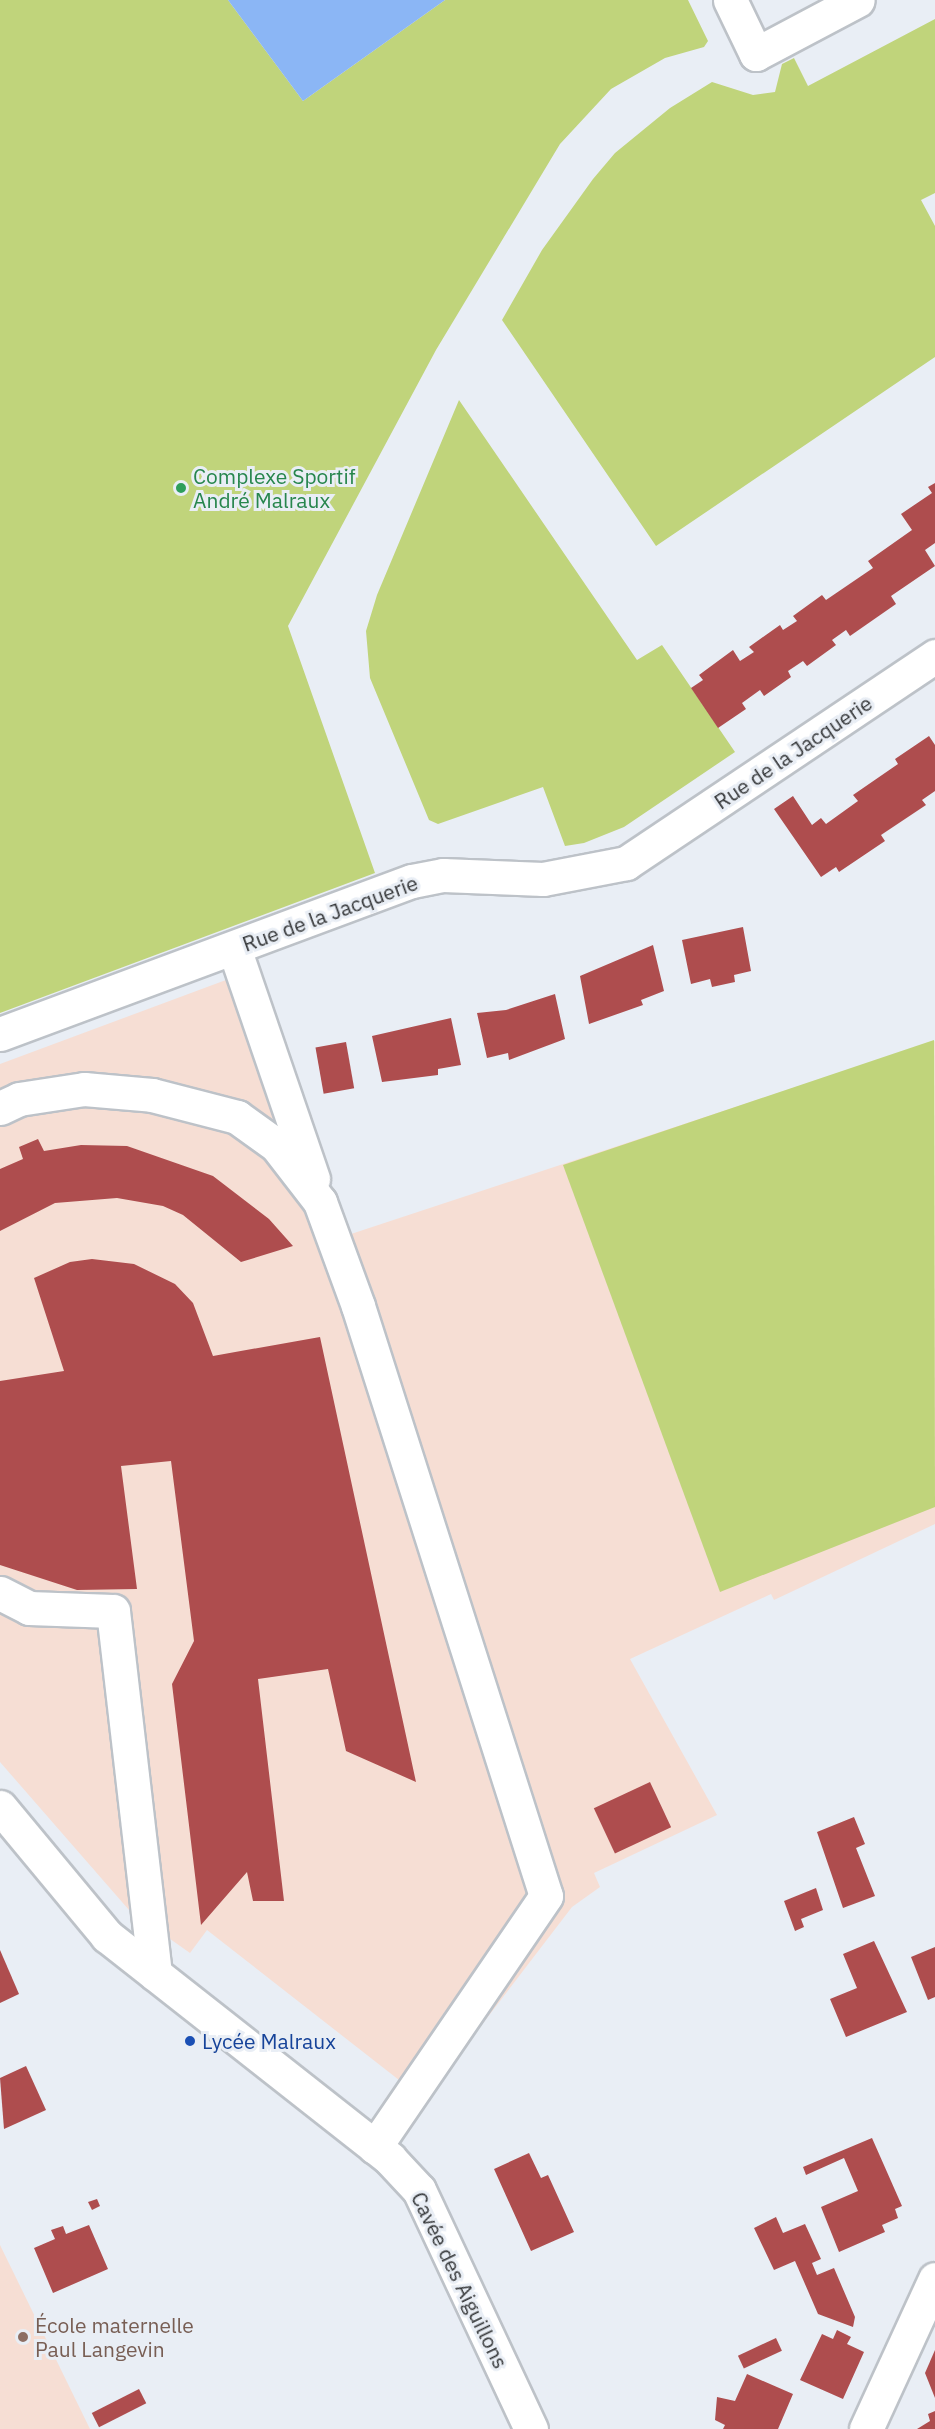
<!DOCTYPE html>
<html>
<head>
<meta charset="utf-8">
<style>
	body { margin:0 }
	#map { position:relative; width:935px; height:2429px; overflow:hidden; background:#e9eef5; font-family:"IBM Plex Sans",sans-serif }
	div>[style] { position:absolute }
	.education>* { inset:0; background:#f6ded4 }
	.green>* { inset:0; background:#c0d47b }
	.water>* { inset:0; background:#8bb6f5 }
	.building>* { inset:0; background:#ae4d4e; transform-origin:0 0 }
	.roads { filter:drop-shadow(2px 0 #bdc2c8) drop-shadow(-2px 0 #bdc2c8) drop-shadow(0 2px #bdc2c8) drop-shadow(0 -2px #bdc2c8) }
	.minor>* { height:33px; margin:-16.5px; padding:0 16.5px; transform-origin:16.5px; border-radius:16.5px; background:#fff }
	.dots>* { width:16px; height:16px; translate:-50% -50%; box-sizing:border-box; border:3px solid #e9eef5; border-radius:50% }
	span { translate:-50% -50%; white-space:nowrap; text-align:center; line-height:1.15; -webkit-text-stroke:6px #e9eef5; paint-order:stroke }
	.leisure-label { font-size:21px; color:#27864d }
	.left { translate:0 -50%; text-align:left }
	.street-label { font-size:21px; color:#353739 }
	.transit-label { font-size:21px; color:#164399 }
	.education-label { font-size:21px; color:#785e54 }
</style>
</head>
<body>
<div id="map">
	<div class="education">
		<div style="clip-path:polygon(234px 977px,345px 1236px,935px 1041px,935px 1524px,774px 1600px,771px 1594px,630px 1659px,717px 1815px,594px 1873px,600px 1887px,572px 1907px,467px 2044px,442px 2025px,399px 2080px,207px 1930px,190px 1953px,129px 1910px,0 1762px,0 1064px)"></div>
		<div style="clip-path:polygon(0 2245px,90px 2429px,0 2429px)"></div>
	</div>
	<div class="green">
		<div style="clip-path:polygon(0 0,228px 0,303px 101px,445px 0,688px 0,708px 41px,704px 47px,665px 58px,611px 89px,560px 144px,436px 350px,288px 626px,375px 873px,0 1013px)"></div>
		<div style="clip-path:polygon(935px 19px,935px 193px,921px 200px,935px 226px,935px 357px,656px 546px,502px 320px,542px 250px,593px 179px,615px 153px,670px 108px,712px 82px,753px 95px,775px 92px,782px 64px,794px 58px,808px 86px)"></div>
		<div style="clip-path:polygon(459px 400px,637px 660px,662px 645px,735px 752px,624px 827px,584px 843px,565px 846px,543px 787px,438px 824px,429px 820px,370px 678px,366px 631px,377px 595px)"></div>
		<div style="clip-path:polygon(934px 1040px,935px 1507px,720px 1592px,563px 1165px)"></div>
	</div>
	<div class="water">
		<div style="clip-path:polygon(228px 0,445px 0,303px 101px)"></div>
	</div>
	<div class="building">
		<div style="clip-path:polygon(935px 483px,935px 543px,925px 550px,935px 566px,891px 596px,896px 604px,850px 636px,846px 630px,832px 640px,836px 645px,807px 666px,803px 661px,788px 671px,791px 677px,764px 696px,760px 690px,742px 703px,746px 709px,718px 728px,691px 688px,703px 680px,699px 675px,733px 650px,740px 661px,754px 652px,749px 647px,780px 625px,783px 630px,797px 621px,793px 616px,822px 595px,826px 600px,873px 568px,868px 561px,912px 530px,901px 514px,932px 493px,928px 487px)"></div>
		<div style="clip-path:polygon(929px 736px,935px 745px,935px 791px,922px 800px,926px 805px,881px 835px,885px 841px,839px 872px,836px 867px,821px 877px,774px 809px,793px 796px,812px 825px,821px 818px,826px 824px,858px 801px,853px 795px,898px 764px,895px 759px)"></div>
		<div style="clip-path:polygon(743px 927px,751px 971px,734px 975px,735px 982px,712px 987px,710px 979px,691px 984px,682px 940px)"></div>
		<div style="clip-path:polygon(653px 945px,664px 991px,641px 1000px,643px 1005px,589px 1024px,580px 976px)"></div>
		<div style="clip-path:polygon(555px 994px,565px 1039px,509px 1060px,508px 1053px,487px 1058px,477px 1013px,506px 1010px)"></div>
		<div style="clip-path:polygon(451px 1018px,461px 1065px,438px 1069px,438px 1075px,382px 1082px,372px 1036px)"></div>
		<div style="left:346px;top:1042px;width:47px;height:31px;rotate:80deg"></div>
		<div style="clip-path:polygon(38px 1139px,44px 1151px,81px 1145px,127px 1146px,213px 1176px,269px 1219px,293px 1246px,241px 1262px,183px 1215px,163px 1206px,117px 1198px,55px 1203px,0 1231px,0 1169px,23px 1159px,19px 1147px)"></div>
		<div style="clip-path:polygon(92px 1259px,134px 1264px,175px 1284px,193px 1303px,213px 1356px,320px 1337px,416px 1782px,346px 1751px,328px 1669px,258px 1679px,284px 1901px,253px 1901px,247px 1872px,201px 1925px,172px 1684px,194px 1641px,171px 1461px,121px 1466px,137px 1589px,77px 1590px,0 1565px,0 1381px,64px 1371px,34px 1278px,70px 1262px)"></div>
		<div style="left:650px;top:1782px;width:50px;height:62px;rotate:65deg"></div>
		<div style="clip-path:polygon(854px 1817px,865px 1844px,856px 1848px,875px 1896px,843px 1908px,817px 1832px)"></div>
		<div style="clip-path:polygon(816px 1888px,823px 1910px,801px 1919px,804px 1927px,795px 1931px,784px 1901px)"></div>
		<div style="clip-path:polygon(874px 1941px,907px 2012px,846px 2037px,830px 1999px,857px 1988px,843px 1954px)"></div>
		<div style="clip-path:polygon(935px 1947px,935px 1997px,928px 2000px,911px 1957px)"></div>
		<div style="clip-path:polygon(0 1950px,19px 1994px,0 2003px)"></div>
		<div style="clip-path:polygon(26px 2066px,46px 2110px,4px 2129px,0 2078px)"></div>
		<div style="clip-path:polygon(872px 2138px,902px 2206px,895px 2209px,898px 2218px,882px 2225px,885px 2232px,839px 2252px,821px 2207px,858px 2191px,844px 2158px,806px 2175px,803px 2167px)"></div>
		<div style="clip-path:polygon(529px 2153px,541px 2178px,548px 2175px,574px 2232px,531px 2251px,494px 2169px)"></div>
		<div style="clip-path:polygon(97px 2199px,100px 2206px,92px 2210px,88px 2202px)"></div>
		<div style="clip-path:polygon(776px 2217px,783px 2233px,805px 2224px,821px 2259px,812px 2263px,817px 2275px,834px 2268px,855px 2317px,853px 2327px,818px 2314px,795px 2261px,774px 2270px,754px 2228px)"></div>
		<div style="clip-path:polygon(89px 2225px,108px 2269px,53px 2293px,34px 2248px,55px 2239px,51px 2230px,63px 2226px,66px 2234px)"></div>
		<div style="clip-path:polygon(837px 2330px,851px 2337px,847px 2344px,864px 2352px,843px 2399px,800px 2380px,822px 2334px,833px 2339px)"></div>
		<div style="left:776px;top:2338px;width:14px;height:42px;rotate:65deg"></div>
		<div style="clip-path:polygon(935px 2350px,935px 2398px,925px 2373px)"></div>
		<div style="clip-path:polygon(747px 2374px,793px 2394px,778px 2429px,723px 2429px,725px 2425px,715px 2420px,717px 2397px,735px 2401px)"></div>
		<div style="left:139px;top:2389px;width:16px;height:53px;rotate:63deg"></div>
		<div style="clip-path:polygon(935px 2411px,935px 2429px,917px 2429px,930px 2421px,928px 2414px)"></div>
	</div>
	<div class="roads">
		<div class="minor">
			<div style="left:730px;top:0;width:60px;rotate:64.3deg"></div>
			<div style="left:756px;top:54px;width:115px;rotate:-27.9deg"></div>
			<div style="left:234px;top:948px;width:244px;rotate:71.1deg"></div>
			<div style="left:0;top:1034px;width:439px;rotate:-20.4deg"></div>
			<div style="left:412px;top:881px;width:32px;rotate:-11deg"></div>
			<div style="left:443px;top:875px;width:100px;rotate:2.3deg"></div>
			<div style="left:543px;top:879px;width:85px;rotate:-10.9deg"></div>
			<div style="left:626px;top:863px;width:372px;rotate:-33.8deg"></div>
			<div style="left:0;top:1108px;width:21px;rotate:-25deg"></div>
			<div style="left:19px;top:1099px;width:66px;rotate:-8.7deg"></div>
			<div style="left:84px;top:1089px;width:68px;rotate:5deg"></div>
			<div style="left:152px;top:1095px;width:88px;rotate:14.5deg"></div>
			<div style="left:237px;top:1117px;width:48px;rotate:35.7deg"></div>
			<div style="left:276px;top:1145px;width:72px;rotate:52.3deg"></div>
			<div style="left:320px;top:1202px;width:111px;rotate:69.9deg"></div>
			<div style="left:358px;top:1306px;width:619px;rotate:72.33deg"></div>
			<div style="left:546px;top:1896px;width:304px;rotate:124.3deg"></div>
			<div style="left:0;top:1593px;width:33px;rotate:27deg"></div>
			<div style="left:29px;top:1608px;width:84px;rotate:2deg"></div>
			<div style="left:113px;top:1611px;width:365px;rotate:83.4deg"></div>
			<div style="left:0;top:1807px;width:168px;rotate:50.3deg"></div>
			<div style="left:107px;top:1936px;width:360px;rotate:38.2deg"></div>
			<div style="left:390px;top:2159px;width:42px;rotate:46.9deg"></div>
			<div style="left:419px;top:2190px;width:264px;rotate:64.9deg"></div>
			<div style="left:866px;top:2429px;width:165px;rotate:-65.3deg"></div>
		</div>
	</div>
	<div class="dots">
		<div style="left:181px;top:488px;background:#2e9e5b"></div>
		<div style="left:190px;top:2041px;background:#1a4fb4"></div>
		<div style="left:23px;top:2337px;background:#8d6e63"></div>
	</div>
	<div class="leisure-label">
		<span class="left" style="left:193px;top:488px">Complexe Sportif<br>André Malraux</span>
	</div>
	<div class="street-label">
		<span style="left:793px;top:752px;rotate:-34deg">Rue de la Jacquerie</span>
		<span style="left:330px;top:913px;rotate:-20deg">Rue de la Jacquerie</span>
		<span style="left:460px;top:2280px;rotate:64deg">Cavée des Aiguillons</span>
	</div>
	<div class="transit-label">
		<span class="left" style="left:202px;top:2041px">Lycée Malraux</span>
	</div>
	<div class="education-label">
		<span class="left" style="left:35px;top:2337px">École maternelle<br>Paul Langevin</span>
	</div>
</div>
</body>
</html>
